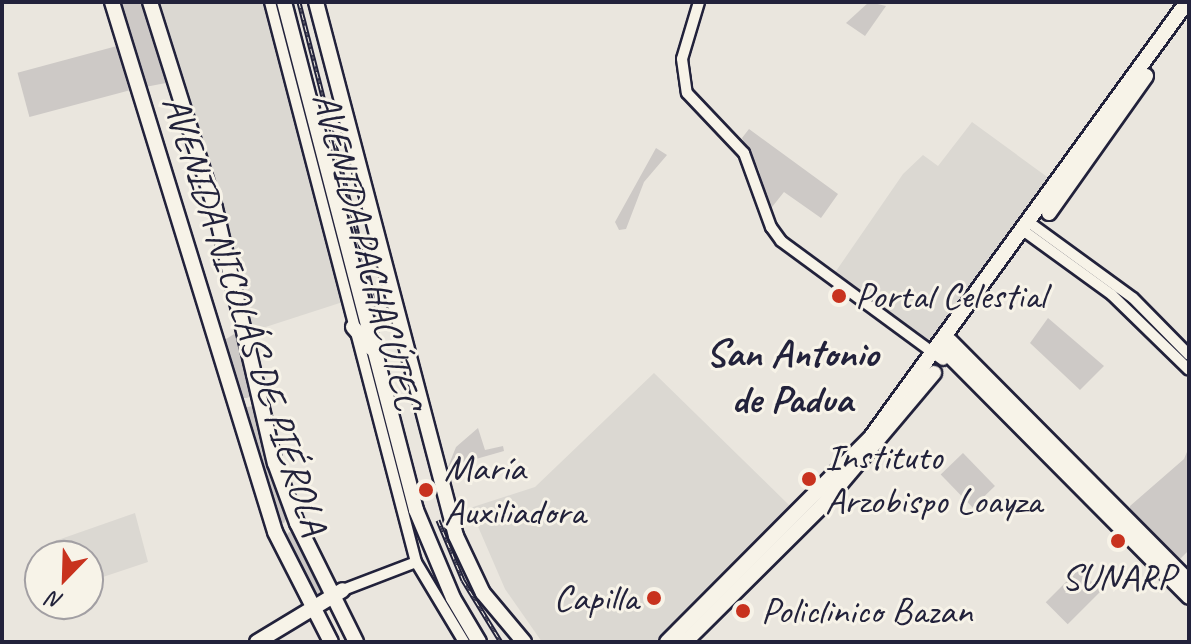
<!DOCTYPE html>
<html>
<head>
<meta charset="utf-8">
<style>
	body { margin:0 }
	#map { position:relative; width:1191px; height:644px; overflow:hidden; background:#eae6de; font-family:Caveat,sans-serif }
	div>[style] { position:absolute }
	.built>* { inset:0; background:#dbd8d2 }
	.green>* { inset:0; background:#cdc9c6; transform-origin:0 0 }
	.roads { filter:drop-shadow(2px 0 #22223b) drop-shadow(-2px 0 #22223b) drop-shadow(0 2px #22223b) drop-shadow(0 -2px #22223b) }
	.minor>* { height:10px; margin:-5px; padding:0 5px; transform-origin:5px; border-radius:5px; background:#f7f3e8 }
	.major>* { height:14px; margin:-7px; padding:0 7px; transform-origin:7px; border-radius:7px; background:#f7f3e8 }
	.rail>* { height:5px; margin-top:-2.5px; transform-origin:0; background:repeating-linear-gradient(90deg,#f7f3e8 0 6px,#22223b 0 12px); box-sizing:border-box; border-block:2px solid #22223b }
	.dots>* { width:22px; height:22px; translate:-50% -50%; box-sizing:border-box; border:4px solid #f7f3e8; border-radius:50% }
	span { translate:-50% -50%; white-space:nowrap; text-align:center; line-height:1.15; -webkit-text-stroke:6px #f7f3e8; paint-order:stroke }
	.street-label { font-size:38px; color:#22223b }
	.poi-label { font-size:38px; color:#22223b }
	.left { translate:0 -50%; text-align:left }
	.right { translate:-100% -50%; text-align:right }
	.neighbourhood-label { font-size:40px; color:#22223b; font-weight:700 }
	.frame { position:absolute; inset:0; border:4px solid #22223b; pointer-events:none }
	.north { position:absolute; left:24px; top:540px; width:80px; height:80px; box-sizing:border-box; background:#f7f3e8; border:2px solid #a29fa3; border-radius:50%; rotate:203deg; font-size:22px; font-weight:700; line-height:32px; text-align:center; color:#22223b }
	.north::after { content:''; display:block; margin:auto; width:28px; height:36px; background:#c8321e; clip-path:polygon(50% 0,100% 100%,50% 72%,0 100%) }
</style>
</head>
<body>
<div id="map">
	<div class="built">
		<div style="clip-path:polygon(155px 2px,273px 2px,349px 300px,253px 331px)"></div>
		<div style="clip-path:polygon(972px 122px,1050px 179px,930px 344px,834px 274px,903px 174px,923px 155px,938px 166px)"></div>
		<div style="clip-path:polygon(654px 373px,790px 506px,790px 512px,657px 642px,542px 642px,505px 589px,470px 508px,535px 487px)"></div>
		<div style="clip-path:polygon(135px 513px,148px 562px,88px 582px,88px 556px,60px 556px,55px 541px)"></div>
	</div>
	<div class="green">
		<div style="clip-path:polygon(115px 2px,145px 2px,166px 83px,145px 87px)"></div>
		<div style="clip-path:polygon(869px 2px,886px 6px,865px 36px,846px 23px)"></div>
		<div style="left:117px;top:46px;width:46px;height:103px;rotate:75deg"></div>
		<div style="clip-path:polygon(749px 129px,838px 194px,821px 218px,784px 192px,768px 212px,759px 170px,742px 138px)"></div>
		<div style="clip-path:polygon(656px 148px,667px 155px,644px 182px,626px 229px,619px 230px,615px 222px)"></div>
		<div style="clip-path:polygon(1048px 318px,1104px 366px,1080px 390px,1030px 343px)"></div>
		<div style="clip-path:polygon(234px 334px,240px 337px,253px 395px,247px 398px,240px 398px,223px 341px)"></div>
		<div style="clip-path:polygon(252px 406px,288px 516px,284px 523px,279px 523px,244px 408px)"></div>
		<div style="clip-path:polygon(478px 428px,485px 450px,503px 446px,504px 451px,448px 467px,456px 447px)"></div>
		<div style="clip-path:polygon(1189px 447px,1189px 550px,1180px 559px,1130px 513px,1130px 506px,1184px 459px)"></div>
		<div style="left:963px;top:453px;width:46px;height:31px;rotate:46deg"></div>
		<div style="clip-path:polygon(289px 532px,296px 533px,325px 594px,320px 597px,314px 597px,284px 538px)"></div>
		<div style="left:1079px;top:569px;width:31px;height:47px;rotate:45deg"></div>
	</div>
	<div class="roads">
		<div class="minor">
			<div style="left:270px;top:2px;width:579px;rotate:75.39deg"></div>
			<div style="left:416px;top:562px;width:93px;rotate:59deg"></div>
			<div style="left:699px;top:2px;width:59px;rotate:106.6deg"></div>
			<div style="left:682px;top:59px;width:34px;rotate:82deg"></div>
			<div style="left:687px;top:93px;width:83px;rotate:46.5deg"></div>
			<div style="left:744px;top:153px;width:79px;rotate:70deg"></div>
			<div style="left:771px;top:227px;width:17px;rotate:54deg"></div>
			<div style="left:781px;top:241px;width:201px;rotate:36.3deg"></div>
			<div style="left:1030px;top:223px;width:127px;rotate:36.1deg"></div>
			<div style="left:1133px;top:298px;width:80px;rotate:45.5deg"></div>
			<div style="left:1024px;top:231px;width:109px;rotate:36deg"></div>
			<div style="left:1112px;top:295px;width:107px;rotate:44.2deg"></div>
			<div style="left:343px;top:590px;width:78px;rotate:-21deg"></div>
		</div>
		<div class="major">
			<div style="left:112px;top:2px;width:554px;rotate:72.9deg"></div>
			<div style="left:275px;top:532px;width:123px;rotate:63deg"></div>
			<div style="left:150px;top:2px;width:216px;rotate:72.5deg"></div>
			<div style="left:215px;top:208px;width:262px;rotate:76.8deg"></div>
			<div style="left:275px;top:463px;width:64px;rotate:69.9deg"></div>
			<div style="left:297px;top:523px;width:133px;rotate:63.6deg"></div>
			<div style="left:284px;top:2px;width:525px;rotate:75.43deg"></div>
			<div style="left:416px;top:510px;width:95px;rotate:67.2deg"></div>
			<div style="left:453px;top:598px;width:51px;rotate:59.4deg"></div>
			<div style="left:316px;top:2px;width:552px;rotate:75.31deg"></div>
			<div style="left:456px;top:536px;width:63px;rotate:64.7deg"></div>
			<div style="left:483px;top:593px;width:64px;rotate:50.1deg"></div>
			<div style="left:1049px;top:213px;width:168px;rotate:-54.7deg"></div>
			<div style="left:353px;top:327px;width:28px;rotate:49deg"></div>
			<div style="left:950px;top:341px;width:339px;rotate:45.2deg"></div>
			<div style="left:941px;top:347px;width:352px;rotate:45.2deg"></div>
			<div style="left:257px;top:642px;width:100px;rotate:-31.2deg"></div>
			<div style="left:667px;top:642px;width:289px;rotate:-45.1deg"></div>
			<div style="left:871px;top:437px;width:538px;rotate:-54deg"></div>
			<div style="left:685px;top:642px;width:193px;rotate:-44.8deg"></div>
			<div style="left:822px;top:506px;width:174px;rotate:-49.9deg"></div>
		</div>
	</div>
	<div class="rail">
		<div style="left:299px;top:2px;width:338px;rotate:75.8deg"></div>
		<div style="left:438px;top:520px;width:65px;rotate:67.4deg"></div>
		<div style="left:463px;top:580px;width:73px;rotate:58.5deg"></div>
	</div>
	<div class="dots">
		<div style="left:839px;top:296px;background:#c8321e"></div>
		<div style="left:809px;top:479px;background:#c8321e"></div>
		<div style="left:426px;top:490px;background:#c8321e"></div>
		<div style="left:1118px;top:541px;background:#c8321e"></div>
		<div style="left:654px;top:598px;background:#c8321e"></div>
		<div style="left:743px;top:611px;background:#c8321e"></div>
	</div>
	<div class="street-label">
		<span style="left:367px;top:251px;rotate:75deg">AVENIDA PACHACÚTEC</span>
		<span style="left:245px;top:315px;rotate:72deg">AVENIDA NICOLÁS DE PIÉROLA</span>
	</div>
	<div class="poi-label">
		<span class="left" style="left:855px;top:296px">Portal Celestial</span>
		<span class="left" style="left:825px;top:479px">Instituto<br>Arzobispo Loayza</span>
		<span class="left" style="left:444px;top:490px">María<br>Auxiliadora</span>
		<span style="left:1118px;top:577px">SUNARP</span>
		<span class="right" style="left:638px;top:598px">Capilla</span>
		<span class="left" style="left:761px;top:611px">Policlinico Bazan</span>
	</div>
	<div class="neighbourhood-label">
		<span style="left:792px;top:376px">San Antonio<br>de Padua</span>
	</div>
	<div class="frame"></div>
	<div class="north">N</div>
</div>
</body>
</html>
